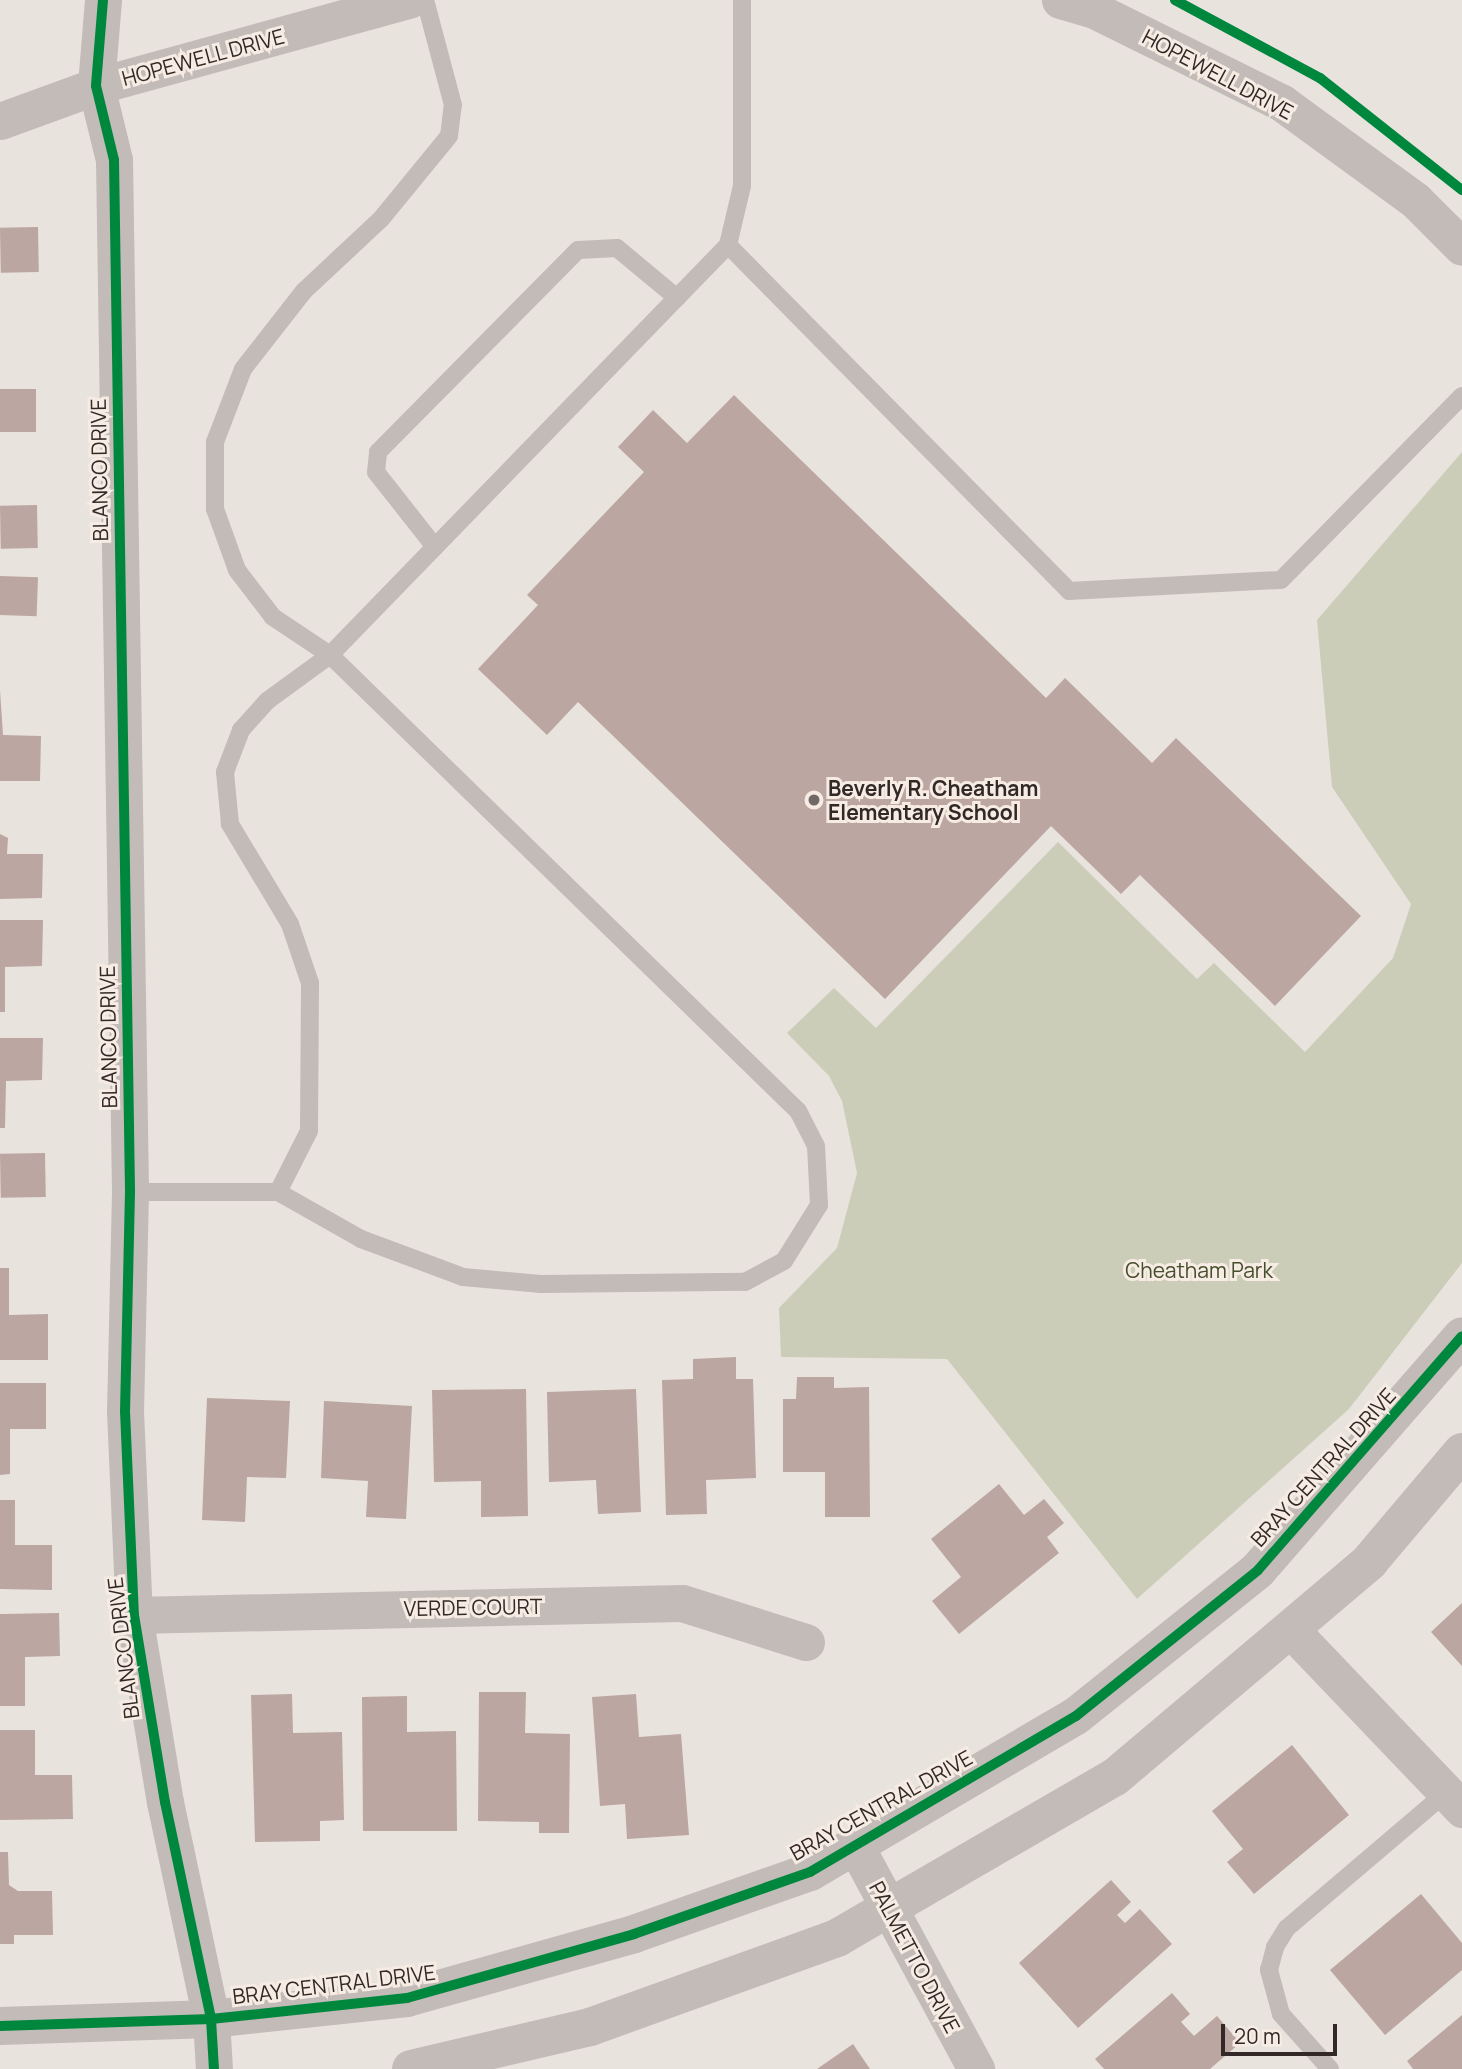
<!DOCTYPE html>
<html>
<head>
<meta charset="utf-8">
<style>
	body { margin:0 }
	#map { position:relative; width:1462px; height:2069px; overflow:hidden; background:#e9e3de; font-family:Manrope,sans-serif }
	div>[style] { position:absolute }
	.green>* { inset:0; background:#cccdb9 }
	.building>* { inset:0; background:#bba6a1; transform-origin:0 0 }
	.service>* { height:18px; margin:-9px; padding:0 9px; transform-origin:9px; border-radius:9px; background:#c2bbb7 }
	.minor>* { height:37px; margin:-18.5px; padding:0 18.5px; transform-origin:18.5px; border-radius:18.5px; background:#c2bbb7 }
	.tertiary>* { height:38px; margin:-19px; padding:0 19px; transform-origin:19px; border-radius:19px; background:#c2bbb7 }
	.cycleway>* { height:10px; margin:-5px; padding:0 5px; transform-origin:5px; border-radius:5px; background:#00873e }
	.dots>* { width:19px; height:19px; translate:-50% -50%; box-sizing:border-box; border:4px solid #f7ece4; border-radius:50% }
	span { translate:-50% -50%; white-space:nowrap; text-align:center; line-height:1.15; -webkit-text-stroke:6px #f7ece4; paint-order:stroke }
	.street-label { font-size:21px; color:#322826 }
	.poi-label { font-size:21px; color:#322826; font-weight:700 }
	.left { translate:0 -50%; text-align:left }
	.park-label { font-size:21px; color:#454d2c }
	.scale { position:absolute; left:1221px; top:2024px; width:116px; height:32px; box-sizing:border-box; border:4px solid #322826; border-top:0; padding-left:9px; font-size:21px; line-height:24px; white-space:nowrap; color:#322826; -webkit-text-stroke:5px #f7ece4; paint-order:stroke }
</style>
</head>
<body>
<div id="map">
	<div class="green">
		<div style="clip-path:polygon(1462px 452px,1462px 1263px,1349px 1409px,1137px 1599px,947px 1359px,781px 1357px,779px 1308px,837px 1248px,857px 1173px,842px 1101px,829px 1076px,787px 1033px,834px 988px,876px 1028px,1058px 842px,1197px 979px,1214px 963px,1305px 1052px,1393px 958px,1411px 904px,1332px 787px,1317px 620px)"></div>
	</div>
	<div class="building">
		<div style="left:38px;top:227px;width:45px;height:38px;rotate:89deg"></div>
		<div style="left:0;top:389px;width:36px;height:43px"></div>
		<div style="clip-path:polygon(734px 395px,1046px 698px,1065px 678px,1152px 763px,1176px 738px,1361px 916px,1275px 1006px,1140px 875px,1121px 894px,1051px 826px,885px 999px,578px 702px,547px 735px,478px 669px,538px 605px,527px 595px,644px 472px,618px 447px,653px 410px,687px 443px)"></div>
		<div style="left:37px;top:505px;width:43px;height:37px;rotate:89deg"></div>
		<div style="left:0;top:576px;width:38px;height:39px;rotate:2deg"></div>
		<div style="clip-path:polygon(0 690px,3px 735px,41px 736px,40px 781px,0 781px)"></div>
		<div style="clip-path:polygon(0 834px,8px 838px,7px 854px,43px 854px,42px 898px,0 899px)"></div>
		<div style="clip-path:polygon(0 920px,43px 920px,42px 966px,5px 967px,5px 1012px,0 1012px)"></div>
		<div style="clip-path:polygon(0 1038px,43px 1038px,42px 1080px,6px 1081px,5px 1128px,0 1128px)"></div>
		<div style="left:45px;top:1153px;width:44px;height:45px;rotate:89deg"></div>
		<div style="clip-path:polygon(0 1268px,9px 1268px,9px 1315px,48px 1314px,48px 1360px,0 1360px)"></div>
		<div style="clip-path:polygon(736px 1357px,736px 1379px,753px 1379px,756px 1478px,706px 1480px,707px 1514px,666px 1515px,662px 1380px,693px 1379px,693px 1359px)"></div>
		<div style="clip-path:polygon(797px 1377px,834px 1377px,834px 1388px,869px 1387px,870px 1517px,825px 1517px,825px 1472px,783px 1472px,783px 1399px,796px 1399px)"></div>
		<div style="clip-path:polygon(0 1383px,46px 1383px,46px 1429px,10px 1429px,10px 1474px,0 1475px)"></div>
		<div style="clip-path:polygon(526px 1389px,528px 1516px,481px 1517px,481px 1481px,434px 1482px,432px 1390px)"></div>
		<div style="clip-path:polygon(636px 1389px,641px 1512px,598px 1514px,596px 1480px,549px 1482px,547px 1392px)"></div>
		<div style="clip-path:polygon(207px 1398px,290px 1401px,286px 1478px,247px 1477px,245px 1522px,202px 1520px)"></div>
		<div style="clip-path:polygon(324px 1401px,412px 1406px,406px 1519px,366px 1517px,368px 1481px,321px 1478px)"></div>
		<div style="clip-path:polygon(999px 1484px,1024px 1515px,1044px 1499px,1064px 1523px,1047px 1537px,1059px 1553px,959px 1634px,932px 1601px,961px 1577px,931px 1539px)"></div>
		<div style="clip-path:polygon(0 1500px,15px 1500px,15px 1545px,52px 1545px,52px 1590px,0 1589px)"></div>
		<div style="clip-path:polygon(1462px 1603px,1462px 1666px,1431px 1632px)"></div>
		<div style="clip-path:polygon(59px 1613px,60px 1656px,25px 1657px,25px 1706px,0 1706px,0 1614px)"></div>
		<div style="clip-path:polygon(479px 1692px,526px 1692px,525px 1733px,570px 1734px,569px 1833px,539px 1833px,539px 1822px,478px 1821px)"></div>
		<div style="clip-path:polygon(292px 1694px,293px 1733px,342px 1732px,344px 1820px,320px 1821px,320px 1841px,255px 1842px,251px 1695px)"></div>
		<div style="clip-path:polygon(636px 1694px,639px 1737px,681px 1734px,689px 1835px,627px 1839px,625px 1804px,600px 1806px,592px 1697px)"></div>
		<div style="clip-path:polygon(407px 1696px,407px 1732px,456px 1731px,457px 1831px,363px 1831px,362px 1697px)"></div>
		<div style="clip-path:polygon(0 1730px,35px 1730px,35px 1775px,72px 1775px,73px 1819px,0 1820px)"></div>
		<div style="clip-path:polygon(1292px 1745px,1349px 1815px,1254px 1894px,1227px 1862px,1243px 1849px,1212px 1811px)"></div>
		<div style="clip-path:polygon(0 1852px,8px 1852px,9px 1885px,18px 1891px,52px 1891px,53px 1935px,14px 1935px,14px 1944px,0 1944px)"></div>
		<div style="clip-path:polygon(1111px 1880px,1131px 1902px,1117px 1915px,1125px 1923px,1140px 1909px,1172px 1944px,1078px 2028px,1019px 1963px)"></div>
		<div style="clip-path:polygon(1421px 1894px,1462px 1943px,1462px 1970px,1385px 2035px,1330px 1970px)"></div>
		<div style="clip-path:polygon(1172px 1993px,1190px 2014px,1181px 2022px,1194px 2036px,1217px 2016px,1240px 2043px,1210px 2069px,1104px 2069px,1095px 2059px)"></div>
		<div style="clip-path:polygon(1462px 2015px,1462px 2069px,1413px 2069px,1407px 2061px)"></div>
		<div style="clip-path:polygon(853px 2044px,870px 2069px,817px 2069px)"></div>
	</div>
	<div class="service">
		<div style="left:728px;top:245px;width:486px;rotate:45.4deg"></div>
		<div style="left:1069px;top:591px;width:212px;rotate:-3deg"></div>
		<div style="left:1281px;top:580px;width:258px;rotate:-45.5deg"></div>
		<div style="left:435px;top:547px;width:95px;rotate:-128.2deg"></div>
		<div style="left:376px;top:472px;width:20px;rotate:-84deg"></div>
		<div style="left:378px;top:452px;width:284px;rotate:-45.3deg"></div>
		<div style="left:578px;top:250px;width:39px;rotate:-3deg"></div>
		<div style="left:617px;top:248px;width:78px;rotate:39.8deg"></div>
		<div style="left:130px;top:1192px;width:148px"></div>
		<div style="left:278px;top:1192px;width:95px;rotate:29.5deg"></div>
		<div style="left:361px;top:1239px;width:109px;rotate:20.4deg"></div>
		<div style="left:463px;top:1277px;width:78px;rotate:5.1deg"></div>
		<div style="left:541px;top:1284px;width:204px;rotate:-0.6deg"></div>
		<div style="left:745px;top:1282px;width:44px;rotate:-28.3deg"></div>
		<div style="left:784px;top:1261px;width:66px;rotate:-58deg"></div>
		<div style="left:819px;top:1205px;width:59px;rotate:-92.9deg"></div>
		<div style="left:816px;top:1146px;width:39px;rotate:-117deg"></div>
		<div style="left:798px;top:1111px;width:653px;rotate:-135.74deg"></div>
		<div style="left:330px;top:655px;width:69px;rotate:-146.3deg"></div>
		<div style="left:273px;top:617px;width:59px;rotate:-127.5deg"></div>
		<div style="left:237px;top:570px;width:65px;rotate:-109.8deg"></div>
		<div style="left:215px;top:509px;width:67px;rotate:-90deg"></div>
		<div style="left:215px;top:442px;width:78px;rotate:-69deg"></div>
		<div style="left:243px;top:369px;width:99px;rotate:-52deg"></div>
		<div style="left:304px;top:291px;width:105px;rotate:-43.1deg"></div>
		<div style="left:381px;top:219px;width:107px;rotate:-50.7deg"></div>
		<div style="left:449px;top:136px;width:31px;rotate:-83deg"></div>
		<div style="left:453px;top:105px;width:109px;rotate:-104.9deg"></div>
		<div style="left:278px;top:1192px;width:68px;rotate:-63.1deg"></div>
		<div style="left:309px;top:1131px;width:148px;rotate:-89.6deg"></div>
		<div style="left:310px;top:983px;width:62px;rotate:-108.7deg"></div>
		<div style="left:290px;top:924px;width:117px;rotate:-121deg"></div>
		<div style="left:230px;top:824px;width:52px;rotate:-95.5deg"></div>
		<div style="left:225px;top:772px;width:45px;rotate:-69.1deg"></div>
		<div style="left:241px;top:730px;width:39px;rotate:-48deg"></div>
		<div style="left:267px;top:701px;width:78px;rotate:-36.1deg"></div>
		<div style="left:330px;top:655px;width:571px;rotate:-45.85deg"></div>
		<div style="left:728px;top:245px;width:61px;rotate:-76.7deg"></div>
		<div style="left:742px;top:186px;width:186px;rotate:-90deg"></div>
		<div style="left:1330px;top:2069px;width:74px;rotate:-131.7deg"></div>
		<div style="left:1281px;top:2014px;width:46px;rotate:-105.3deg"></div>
		<div style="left:1269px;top:1970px;width:24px;rotate:-75deg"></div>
		<div style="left:1275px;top:1947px;width:22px;rotate:-58deg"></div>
		<div style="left:1287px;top:1928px;width:210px;rotate:-40.4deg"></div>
	</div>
	<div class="minor">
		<div style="left:103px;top:0;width:86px;rotate:94.7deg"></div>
		<div style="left:96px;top:86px;width:76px;rotate:76.3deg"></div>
		<div style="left:114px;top:160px;width:1032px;rotate:89.11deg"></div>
		<div style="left:130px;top:1192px;width:219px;rotate:91.3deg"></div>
		<div style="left:125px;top:1411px;width:204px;rotate:87.5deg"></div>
		<div style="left:134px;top:1615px;width:190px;rotate:80.6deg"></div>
		<div style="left:165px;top:1802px;width:222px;rotate:78deg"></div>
		<div style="left:211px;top:2019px;width:50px;rotate:86.6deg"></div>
		<div style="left:1060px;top:0;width:33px;rotate:16deg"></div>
		<div style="left:1092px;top:9px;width:212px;rotate:26.3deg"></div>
		<div style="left:1282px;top:103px;width:165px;rotate:36.1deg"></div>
		<div style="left:1415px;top:200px;width:66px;rotate:45deg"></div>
		<div style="left:0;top:121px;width:102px;rotate:-20deg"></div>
		<div style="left:96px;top:86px;width:325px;rotate:-15.4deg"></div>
		<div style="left:134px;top:1615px;width:548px;rotate:-1.25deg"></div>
		<div style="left:682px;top:1603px;width:130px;rotate:17.5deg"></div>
		<div style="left:1291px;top:1630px;width:248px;rotate:46.3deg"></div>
		<div style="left:855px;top:1845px;width:255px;rotate:61.6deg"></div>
	</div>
	<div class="tertiary">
		<div style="left:0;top:2026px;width:211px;rotate:-1.9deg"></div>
		<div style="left:211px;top:2019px;width:197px;rotate:-6.1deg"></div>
		<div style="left:407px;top:1998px;width:236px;rotate:-15.7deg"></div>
		<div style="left:634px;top:1934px;width:187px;rotate:-19.4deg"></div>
		<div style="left:810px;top:1872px;width:308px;rotate:-30.4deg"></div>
		<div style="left:1076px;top:1716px;width:233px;rotate:-38.7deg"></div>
		<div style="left:1258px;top:1570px;width:310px;rotate:-48.9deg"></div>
		<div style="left:411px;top:2069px;width:184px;rotate:-13.2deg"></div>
		<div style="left:590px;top:2027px;width:263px;rotate:-19.8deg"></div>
		<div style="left:837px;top:1938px;width:321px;rotate:-30.1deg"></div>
		<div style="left:1115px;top:1777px;width:333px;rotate:-40.2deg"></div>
		<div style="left:1369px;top:1562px;width:144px;rotate:-49.8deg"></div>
	</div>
	<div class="cycleway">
		<div style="left:103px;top:0;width:86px;rotate:94.7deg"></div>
		<div style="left:96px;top:86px;width:76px;rotate:76.3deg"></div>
		<div style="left:114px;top:160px;width:1032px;rotate:89.11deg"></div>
		<div style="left:130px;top:1192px;width:219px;rotate:91.3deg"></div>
		<div style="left:125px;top:1411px;width:204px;rotate:87.5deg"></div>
		<div style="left:134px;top:1615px;width:190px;rotate:80.6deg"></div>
		<div style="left:165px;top:1802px;width:222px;rotate:78deg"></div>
		<div style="left:211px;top:2019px;width:50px;rotate:86.6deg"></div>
		<div style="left:1175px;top:0;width:165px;rotate:28.3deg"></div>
		<div style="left:1320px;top:78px;width:181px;rotate:38.3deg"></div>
		<div style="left:0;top:2026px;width:211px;rotate:-1.9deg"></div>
		<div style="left:211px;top:2019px;width:197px;rotate:-6.1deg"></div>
		<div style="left:407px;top:1998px;width:236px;rotate:-15.7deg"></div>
		<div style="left:634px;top:1934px;width:187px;rotate:-19.4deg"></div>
		<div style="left:810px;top:1872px;width:308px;rotate:-30.4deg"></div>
		<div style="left:1076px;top:1716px;width:233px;rotate:-38.7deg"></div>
		<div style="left:1258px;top:1570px;width:310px;rotate:-48.9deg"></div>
	</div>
	<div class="dots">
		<div style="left:814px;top:800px;background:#726966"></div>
	</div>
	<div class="street-label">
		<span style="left:203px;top:57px;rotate:-15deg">HOPEWELL DRIVE</span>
		<span style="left:1218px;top:74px;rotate:28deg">HOPEWELL DRIVE</span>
		<span style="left:99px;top:470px;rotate:-91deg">BLANCO DRIVE</span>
		<span style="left:108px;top:1037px;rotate:-91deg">BLANCO DRIVE</span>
		<span style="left:1323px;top:1467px;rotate:-48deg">BRAY CENTRAL DRIVE</span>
		<span style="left:473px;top:1607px;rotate:-1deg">VERDE COURT</span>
		<span style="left:123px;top:1648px;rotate:-97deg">BLANCO DRIVE</span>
		<span style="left:881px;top:1805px;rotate:-29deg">BRAY CENTRAL DRIVE</span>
		<span style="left:915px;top:1957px;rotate:62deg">PALMETTO DRIVE</span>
		<span style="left:334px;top:1984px;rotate:-7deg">BRAY CENTRAL DRIVE</span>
	</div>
	<div class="poi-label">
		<span class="left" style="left:828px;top:800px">Beverly R. Cheatham<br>Elementary School</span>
	</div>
	<div class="park-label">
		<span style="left:1199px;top:1270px">Cheatham Park</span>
	</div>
	<div class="scale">20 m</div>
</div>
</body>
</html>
